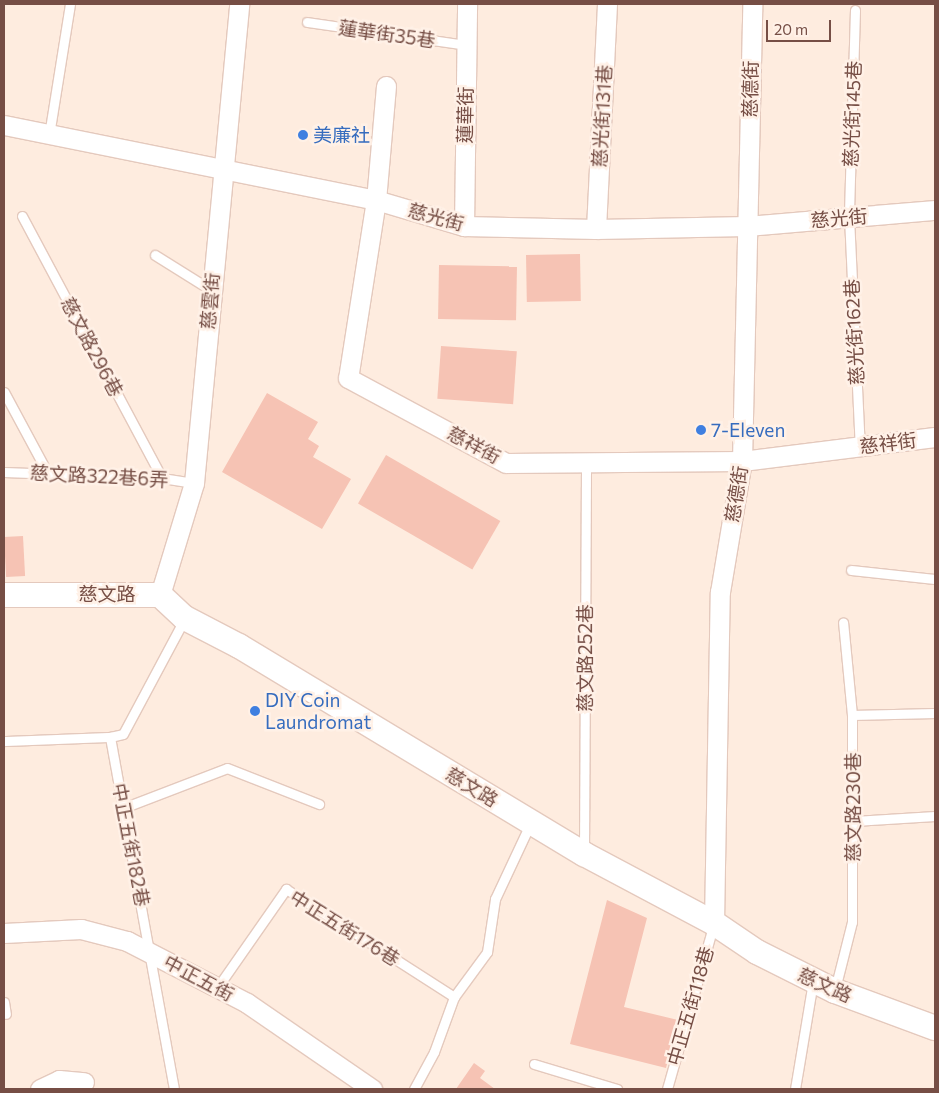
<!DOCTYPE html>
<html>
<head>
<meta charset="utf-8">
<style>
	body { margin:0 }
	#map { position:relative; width:939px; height:1093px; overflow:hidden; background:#feecdf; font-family:Commissioner,"Noto Sans TC",sans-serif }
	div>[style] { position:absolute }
	.building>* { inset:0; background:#f6c3b4; transform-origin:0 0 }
	.roads { filter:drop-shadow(1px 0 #e4c9bd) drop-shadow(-1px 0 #e4c9bd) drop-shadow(0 1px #e4c9bd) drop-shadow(0 -1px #e4c9bd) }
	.service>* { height:9px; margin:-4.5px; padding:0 4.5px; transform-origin:4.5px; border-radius:4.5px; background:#fff }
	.minor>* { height:19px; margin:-9.5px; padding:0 9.5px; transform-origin:9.5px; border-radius:9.5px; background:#fff }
	.tertiary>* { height:24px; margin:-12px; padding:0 12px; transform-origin:12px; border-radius:12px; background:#fff }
	.dots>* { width:14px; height:14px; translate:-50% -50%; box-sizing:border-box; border:2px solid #fff1e7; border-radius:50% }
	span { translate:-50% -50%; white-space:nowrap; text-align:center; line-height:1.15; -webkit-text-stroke:5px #fff1e7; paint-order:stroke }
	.street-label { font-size:19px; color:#764e45 }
	.shop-label { font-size:19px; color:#366cbe }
	.left { translate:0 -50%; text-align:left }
	.frame { position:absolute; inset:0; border:5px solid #764e45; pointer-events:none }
	.scale { position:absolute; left:766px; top:20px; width:65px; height:22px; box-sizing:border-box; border:2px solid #764e45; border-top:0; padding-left:6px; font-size:15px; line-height:18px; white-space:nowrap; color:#764e45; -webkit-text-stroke:4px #fff1e7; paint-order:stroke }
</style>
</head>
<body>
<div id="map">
	<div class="building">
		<div style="left:580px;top:254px;width:47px;height:54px;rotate:89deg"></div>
		<div style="left:439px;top:265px;width:78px;height:54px;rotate:1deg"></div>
		<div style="left:441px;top:346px;width:76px;height:53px;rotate:4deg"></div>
		<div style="clip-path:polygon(267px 393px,318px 422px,308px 439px,319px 446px,313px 457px,351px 479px,322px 529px,222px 472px)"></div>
		<div style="left:386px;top:455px;width:132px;height:56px;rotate:30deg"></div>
		<div style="left:23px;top:536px;width:40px;height:19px;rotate:87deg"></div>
		<div style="clip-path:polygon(607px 900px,647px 918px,624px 1007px,678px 1020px,666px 1068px,570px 1044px)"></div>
		<div style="clip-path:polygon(474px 1063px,485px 1071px,480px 1078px,495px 1089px,456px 1089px)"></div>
	</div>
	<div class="roads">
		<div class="service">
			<div style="left:855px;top:10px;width:207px;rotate:91.7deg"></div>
			<div style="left:849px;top:217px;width:230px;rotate:87.3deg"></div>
			<div style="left:307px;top:22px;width:161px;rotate:8.2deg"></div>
			<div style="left:49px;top:135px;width:133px;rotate:-80.9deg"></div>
			<div style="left:22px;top:216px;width:297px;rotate:61.9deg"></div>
			<div style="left:155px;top:255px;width:66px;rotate:32deg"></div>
			<div style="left:4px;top:392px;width:91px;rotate:61.7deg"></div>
			<div style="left:4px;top:472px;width:158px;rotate:2.2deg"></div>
			<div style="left:162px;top:478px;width:32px;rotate:9deg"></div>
			<div style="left:851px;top:570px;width:84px;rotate:6.1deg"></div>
			<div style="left:852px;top:715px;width:83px;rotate:-1.4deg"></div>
			<div style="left:110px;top:737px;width:13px;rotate:-13deg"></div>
			<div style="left:123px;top:734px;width:132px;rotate:-61.9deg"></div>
			<div style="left:4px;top:741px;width:106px;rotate:-2.2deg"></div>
			<div style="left:110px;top:737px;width:358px;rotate:79.7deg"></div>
			<div style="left:123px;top:808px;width:111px;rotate:-21deg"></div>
			<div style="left:227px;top:768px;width:99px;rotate:21.4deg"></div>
			<div style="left:854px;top:821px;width:81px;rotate:-3.5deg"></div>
			<div style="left:584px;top:852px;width:390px;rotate:-89.7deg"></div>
			<div style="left:217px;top:988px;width:121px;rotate:-55.1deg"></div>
			<div style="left:286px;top:889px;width:200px;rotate:32.7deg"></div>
			<div style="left:835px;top:989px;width:69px;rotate:-75.8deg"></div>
			<div style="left:852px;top:922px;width:207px;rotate:-90deg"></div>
			<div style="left:852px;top:715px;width:93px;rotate:-95.5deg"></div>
			<div style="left:4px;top:1002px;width:12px;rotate:81deg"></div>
			<div style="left:534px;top:1064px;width:87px;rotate:16.8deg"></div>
			<div style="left:414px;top:1089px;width:42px;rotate:-61.6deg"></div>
			<div style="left:434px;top:1052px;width:59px;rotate:-70deg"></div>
			<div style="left:454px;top:997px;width:56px;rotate:-53.7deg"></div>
			<div style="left:487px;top:952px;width:54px;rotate:-81.4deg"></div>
			<div style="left:495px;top:899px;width:85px;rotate:-64.9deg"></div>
			<div style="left:667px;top:1089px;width:173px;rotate:-74.2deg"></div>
			<div style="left:795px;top:1089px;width:109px;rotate:-80.5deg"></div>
		</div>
		<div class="minor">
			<div style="left:386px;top:86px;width:114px;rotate:95deg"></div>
			<div style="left:376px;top:200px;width:180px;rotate:98.9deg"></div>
			<div style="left:348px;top:378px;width:179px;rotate:28.3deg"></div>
			<div style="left:506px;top:463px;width:236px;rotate:-0.5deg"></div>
			<div style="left:742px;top:461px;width:194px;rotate:-7.1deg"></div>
			<div style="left:4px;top:125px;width:379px;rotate:11.4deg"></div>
			<div style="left:376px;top:200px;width:92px;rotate:16.5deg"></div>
			<div style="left:464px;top:226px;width:132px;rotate:1.3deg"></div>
			<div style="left:596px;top:229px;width:151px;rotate:-1.1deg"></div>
			<div style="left:747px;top:226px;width:189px;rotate:-4.9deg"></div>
			<div style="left:464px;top:226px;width:222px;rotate:-89.2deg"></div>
			<div style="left:596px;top:229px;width:225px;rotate:-87.2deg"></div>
			<div style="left:160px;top:595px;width:117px;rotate:-73.1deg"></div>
			<div style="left:194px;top:483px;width:481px;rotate:-84.6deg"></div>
			<div style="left:714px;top:923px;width:331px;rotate:-89deg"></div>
			<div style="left:720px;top:592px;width:133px;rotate:-80.5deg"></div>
			<div style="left:742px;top:461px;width:457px;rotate:-88.7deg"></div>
			<div style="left:4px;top:933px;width:77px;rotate:-3deg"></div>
			<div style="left:81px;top:929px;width:48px;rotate:14.6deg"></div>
			<div style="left:127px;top:941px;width:135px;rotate:27.3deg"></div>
			<div style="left:247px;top:1003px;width:152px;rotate:34.5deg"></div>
			<div style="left:40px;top:1089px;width:21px;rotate:-25deg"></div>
			<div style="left:59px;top:1080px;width:25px;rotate:5deg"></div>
		</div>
		<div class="tertiary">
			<div style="left:4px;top:595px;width:156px"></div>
			<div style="left:160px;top:595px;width:34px;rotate:43deg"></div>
			<div style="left:185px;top:618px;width:61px;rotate:27.4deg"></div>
			<div style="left:239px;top:646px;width:403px;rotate:31.1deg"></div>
			<div style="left:584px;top:854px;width:147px;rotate:28deg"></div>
			<div style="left:714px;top:923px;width:52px;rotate:34deg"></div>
			<div style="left:757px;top:952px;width:87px;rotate:26.6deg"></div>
			<div style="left:835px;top:991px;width:107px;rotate:20.3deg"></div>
		</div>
	</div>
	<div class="dots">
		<div style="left:303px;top:135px;background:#3f7fe0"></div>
		<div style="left:701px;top:430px;background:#3f7fe0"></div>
		<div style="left:255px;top:711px;background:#3f7fe0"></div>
	</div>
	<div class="street-label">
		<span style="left:387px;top:34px;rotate:8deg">蓮華街35巷</span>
		<span style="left:750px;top:89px;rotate:-89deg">慈德街</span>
		<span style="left:852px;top:114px;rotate:-88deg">慈光街145巷</span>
		<span style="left:465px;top:115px;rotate:-89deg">蓮華街</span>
		<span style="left:602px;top:116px;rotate:-87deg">慈光街131巷</span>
		<span style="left:436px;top:217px;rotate:15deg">慈光街</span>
		<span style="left:839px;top:218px;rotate:-5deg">慈光街</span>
		<span style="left:210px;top:301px;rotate:-85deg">慈雲街</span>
		<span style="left:854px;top:332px;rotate:-93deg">慈光街162巷</span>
		<span style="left:92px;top:347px;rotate:62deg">慈文路296巷</span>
		<span style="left:888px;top:443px;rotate:-7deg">慈祥街</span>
		<span style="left:474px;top:445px;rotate:28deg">慈祥街</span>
		<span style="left:99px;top:476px;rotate:3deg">慈文路322巷6弄</span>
		<span style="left:736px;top:494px;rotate:-81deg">慈德街</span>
		<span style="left:107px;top:594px">慈文路</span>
		<span style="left:585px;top:658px;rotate:-90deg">慈文路252巷</span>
		<span style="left:472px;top:787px;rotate:31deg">慈文路</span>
		<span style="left:853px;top:807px;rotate:-90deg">慈文路230巷</span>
		<span style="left:131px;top:845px;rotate:79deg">中正五街182巷</span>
		<span style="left:345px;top:928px;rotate:32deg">中正五街176巷</span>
		<span style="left:199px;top:978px;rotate:28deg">中正五街</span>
		<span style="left:825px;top:985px;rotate:24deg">慈文路</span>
		<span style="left:690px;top:1006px;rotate:-74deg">中正五街118巷</span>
	</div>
	<div class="shop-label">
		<span class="left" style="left:313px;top:135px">美廉社</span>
		<span class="left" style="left:711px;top:430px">7-Eleven</span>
		<span class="left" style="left:265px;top:711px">DIY Coin<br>Laundromat</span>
	</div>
	<div class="frame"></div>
	<div class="scale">20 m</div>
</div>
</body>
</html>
